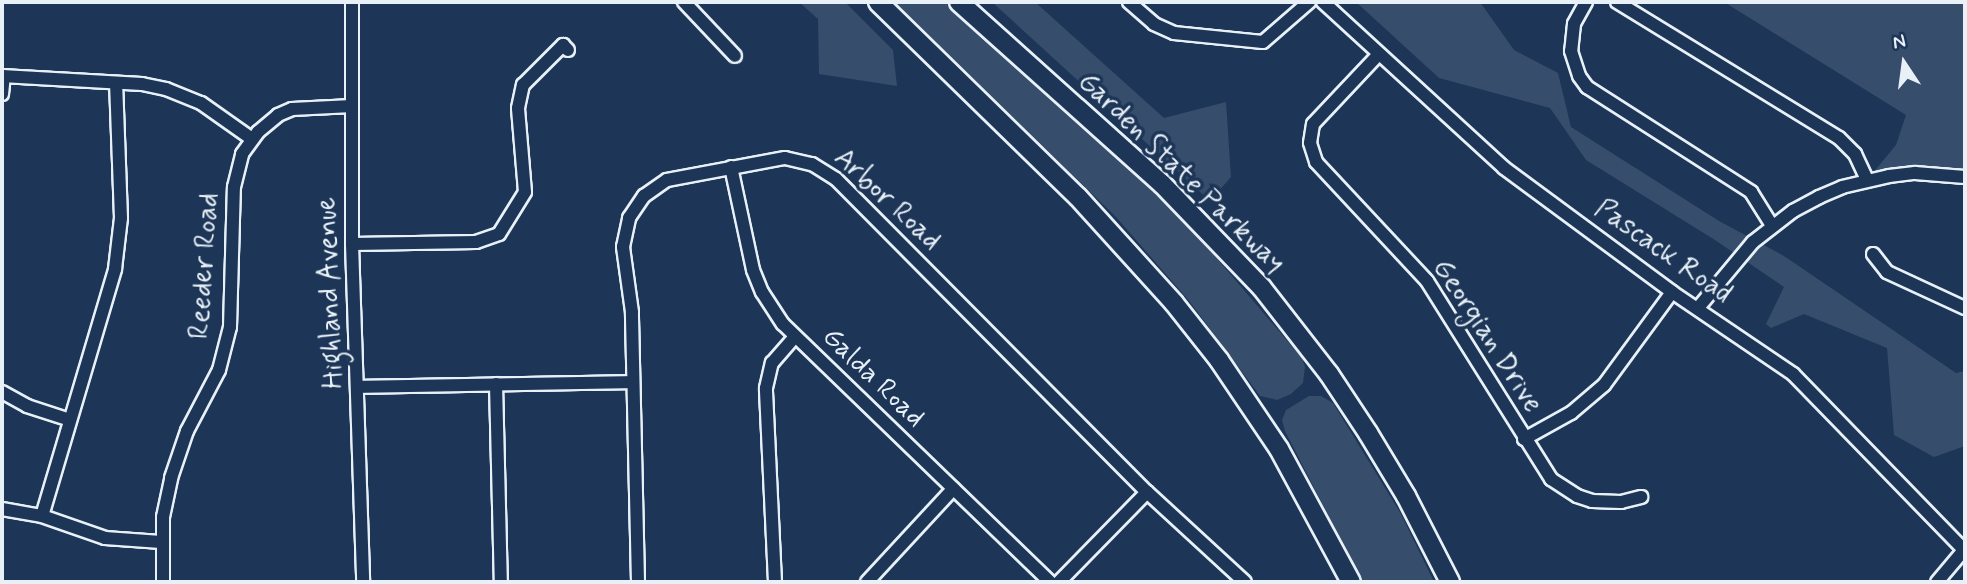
<!DOCTYPE html>
<html>
<head>
<meta charset="utf-8">
<style>
	body { margin:0 }
	#map { position:relative; width:1967px; height:584px; overflow:hidden; background:#1d3557; font-family:Mynerve,sans-serif }
	div>[style] { position:absolute }
	.green>* { inset:0; background:#374d6c }
	.roads { filter:drop-shadow(2px 0 #e8f1f8) drop-shadow(-2px 0 #e8f1f8) drop-shadow(0 2px #e8f1f8) drop-shadow(0 -2px #e8f1f8) }
	.minor>* { height:12px; margin:-6px; padding:0 6px; transform-origin:6px; border-radius:6px; background:#1d3557 }
	.highway>* { height:18px; margin:-9px; padding:0 9px; transform-origin:9px; border-radius:9px; background:#1d3557 }
	span { translate:-50% -50%; white-space:nowrap; text-align:center; line-height:1.15; -webkit-text-stroke:7px #1d3557; paint-order:stroke }
	.street-label { font-size:28px; color:#e8f1f8 }
	.frame { position:absolute; inset:0; border:4px solid #e8f1f8; pointer-events:none }
	.north { position:absolute; left:1869px; top:28px; width:70px; height:70px; -webkit-text-stroke:5px #1d3557; paint-order:stroke; rotate:347deg; font-size:19px; font-weight:700; line-height:28px; text-align:center; color:#e8f1f8 }
	.north::after { content:''; display:block; margin:auto; width:24px; height:32px; background:#e8f1f8; clip-path:polygon(50% 0,100% 100%,50% 72%,0 100%) }
</style>
</head>
<body>
<div id="map">
	<div class="green">
		<div style="clip-path:polygon(799px 2px,845px 2px,893px 50px,897px 86px,819px 74px,818px 19px)"></div>
		<div style="clip-path:polygon(895px 2px,946px 2px,1133px 173px,1196px 234px,1302px 358px,1305px 367px,1303px 383px,1291px 394px,1277px 400px,1260px 396px,1190px 302px,1116px 217px)"></div>
		<div style="clip-path:polygon(992px 2px,1035px 2px,1164px 118px,1226px 102px,1231px 177px,1210px 201px)"></div>
		<div style="clip-path:polygon(1356px 2px,1480px 2px,1514px 50px,1558px 73px,1571px 127px,1719px 221px,1784px 256px,1956px 373px,1965px 371px,1965px 446px,1934px 457px,1894px 435px,1887px 348px,1804px 314px,1771px 328px,1766px 324px,1784px 287px,1715px 240px,1586px 160px,1550px 108px,1439px 78px)"></div>
		<div style="clip-path:polygon(1724px 2px,1965px 2px,1965px 177px,1867px 180px,1896px 145px,1906px 115px)"></div>
		<div style="clip-path:polygon(1309px 396px,1321px 396px,1333px 403px,1401px 514px,1434px 582px,1362px 582px,1285px 431px,1282px 420px,1286px 410px)"></div>
	</div>
	<div class="roads">
		<div class="minor">
			<div style="left:352px;top:2px;width:242px;rotate:90deg"></div>
			<div style="left:352px;top:244px;width:338px;rotate:88.1deg"></div>
			<div style="left:684px;top:2px;width:74px;rotate:46.6deg"></div>
			<div style="left:1129px;top:2px;width:33px;rotate:41deg"></div>
			<div style="left:1154px;top:24px;width:22px;rotate:24deg"></div>
			<div style="left:1174px;top:33px;width:89px;rotate:5.8deg"></div>
			<div style="left:1263px;top:42px;width:61px;rotate:-41deg"></div>
			<div style="left:1323px;top:2px;width:246px;rotate:42.5deg"></div>
			<div style="left:1504px;top:168px;width:209px;rotate:36.4deg"></div>
			<div style="left:1672px;top:292px;width:146px;rotate:34.1deg"></div>
			<div style="left:1793px;top:374px;width:247px;rotate:45.8deg"></div>
			<div style="left:1586px;top:2px;width:25px;rotate:119deg"></div>
			<div style="left:1574px;top:24px;width:27px;rotate:96deg"></div>
			<div style="left:1571px;top:51px;width:26px;rotate:72deg"></div>
			<div style="left:1579px;top:76px;width:14px;rotate:54deg"></div>
			<div style="left:1587px;top:87px;width:195px;rotate:32.6deg"></div>
			<div style="left:1751px;top:192px;width:40px;rotate:58deg"></div>
			<div style="left:1617px;top:2px;width:260px;rotate:31.5deg"></div>
			<div style="left:1839px;top:138px;width:23px;rotate:45deg"></div>
			<div style="left:1855px;top:154px;width:29px;rotate:65deg"></div>
			<div style="left:1379px;top:54px;width:96px;rotate:133.3deg"></div>
			<div style="left:1313px;top:124px;width:19px;rotate:99deg"></div>
			<div style="left:1310px;top:143px;width:20px;rotate:72deg"></div>
			<div style="left:1316px;top:162px;width:163px;rotate:47deg"></div>
			<div style="left:1427px;top:281px;width:234px;rotate:57.9deg"></div>
			<div style="left:1551px;top:479px;width:31px;rotate:33deg"></div>
			<div style="left:1577px;top:496px;width:16px;rotate:18deg"></div>
			<div style="left:1592px;top:501px;width:29px;rotate:2deg"></div>
			<div style="left:1621px;top:502px;width:21px;rotate:-14deg"></div>
			<div style="left:2px;top:76px;width:140px;rotate:3.3deg"></div>
			<div style="left:142px;top:84px;width:25px;rotate:12deg"></div>
			<div style="left:166px;top:89px;width:38px;rotate:22deg"></div>
			<div style="left:201px;top:103px;width:62px;rotate:35.2deg"></div>
			<div style="left:2px;top:94px;width:18px;rotate:-84deg"></div>
			<div style="left:731px;top:167px;width:105px;rotate:77.9deg"></div>
			<div style="left:753px;top:270px;width:24px;rotate:68deg"></div>
			<div style="left:762px;top:292px;width:38px;rotate:57deg"></div>
			<div style="left:783px;top:324px;width:371px;rotate:44deg"></div>
			<div style="left:352px;top:244px;width:124px;rotate:-0.9deg"></div>
			<div style="left:476px;top:242px;width:24px;rotate:-19deg"></div>
			<div style="left:499px;top:234px;width:49px;rotate:-58.2deg"></div>
			<div style="left:525px;top:192px;width:84px;rotate:-94.8deg"></div>
			<div style="left:518px;top:108px;width:24px;rotate:-78deg"></div>
			<div style="left:523px;top:85px;width:57px;rotate:-45deg"></div>
			<div style="left:563px;top:45px;width:7px;rotate:45deg"></div>
			<div style="left:1873px;top:254px;width:23px;rotate:52deg"></div>
			<div style="left:1887px;top:272px;width:86px;rotate:24.8deg"></div>
			<div style="left:1698px;top:308px;width:86px;rotate:-50.2deg"></div>
			<div style="left:1753px;top:242px;width:51px;rotate:-37.8deg"></div>
			<div style="left:1793px;top:211px;width:30px;rotate:-28deg"></div>
			<div style="left:1819px;top:197px;width:25px;rotate:-23deg"></div>
			<div style="left:1842px;top:187px;width:48px;rotate:-13.2deg"></div>
			<div style="left:1889px;top:176px;width:26px;rotate:-7deg"></div>
			<div style="left:1915px;top:173px;width:50px;rotate:4.6deg"></div>
			<div style="left:496px;top:384px;width:198px;rotate:88.6deg"></div>
			<div style="left:358px;top:387px;width:274px;rotate:-1deg"></div>
			<div style="left:2px;top:392px;width:29px;rotate:29deg"></div>
			<div style="left:27px;top:406px;width:45px;rotate:18deg"></div>
			<div style="left:1524px;top:439px;width:54px;rotate:-29deg"></div>
			<div style="left:1571px;top:413px;width:43px;rotate:-40.3deg"></div>
			<div style="left:1604px;top:385px;width:115px;rotate:-53.8deg"></div>
			<div style="left:2px;top:509px;width:41px;rotate:9.9deg"></div>
			<div style="left:42px;top:516px;width:67px;rotate:19.2deg"></div>
			<div style="left:105px;top:538px;width:56px;rotate:4.1deg"></div>
			<div style="left:42px;top:516px;width:258px;rotate:-73.5deg"></div>
			<div style="left:115px;top:269px;width:51px;rotate:-83.3deg"></div>
			<div style="left:121px;top:218px;width:135px;rotate:-92.1deg"></div>
			<div style="left:163px;top:582px;width:65px;rotate:-90deg"></div>
			<div style="left:163px;top:517px;width:40px;rotate:-78deg"></div>
			<div style="left:171px;top:478px;width:50px;rotate:-71.2deg"></div>
			<div style="left:187px;top:431px;width:69px;rotate:-62.3deg"></div>
			<div style="left:219px;top:370px;width:44px;rotate:-75.7deg"></div>
			<div style="left:230px;top:327px;width:140px;rotate:-88.4deg"></div>
			<div style="left:234px;top:187px;width:34px;rotate:-76deg"></div>
			<div style="left:242px;top:154px;width:27px;rotate:-54deg"></div>
			<div style="left:258px;top:132px;width:26px;rotate:-40deg"></div>
			<div style="left:278px;top:115px;width:15px;rotate:-23deg"></div>
			<div style="left:292px;top:109px;width:60px;rotate:-2.9deg"></div>
			<div style="left:638px;top:582px;width:270px;rotate:-91.3deg"></div>
			<div style="left:632px;top:312px;width:66px;rotate:-97.9deg"></div>
			<div style="left:623px;top:247px;width:30px;rotate:-78deg"></div>
			<div style="left:629px;top:218px;width:27px;rotate:-56deg"></div>
			<div style="left:644px;top:196px;width:28px;rotate:-35deg"></div>
			<div style="left:667px;top:180px;width:120px;rotate:-10.6deg"></div>
			<div style="left:785px;top:158px;width:28px;rotate:13deg"></div>
			<div style="left:812px;top:164px;width:28px;rotate:32deg"></div>
			<div style="left:836px;top:179px;width:441px;rotate:45.2deg"></div>
			<div style="left:1147px;top:492px;width:133px;rotate:42.6deg"></div>
			<div style="left:775px;top:582px;width:194px;rotate:-92.7deg"></div>
			<div style="left:766px;top:388px;width:26px;rotate:-77deg"></div>
			<div style="left:772px;top:363px;width:35px;rotate:-49deg"></div>
			<div style="left:867px;top:582px;width:127px;rotate:-47.2deg"></div>
			<div style="left:1059px;top:582px;width:126px;rotate:-45.6deg"></div>
			<div style="left:1937px;top:582px;width:42px;rotate:-49.8deg"></div>
		</div>
		<div class="highway">
			<div style="left:878px;top:2px;width:279px;rotate:44.3deg"></div>
			<div style="left:1078px;top:197px;width:143px;rotate:47.8deg"></div>
			<div style="left:1174px;top:303px;width:73px;rotate:51.7deg"></div>
			<div style="left:1219px;top:360px;width:107px;rotate:56deg"></div>
			<div style="left:1279px;top:449px;width:151px;rotate:61.6deg"></div>
			<div style="left:959px;top:2px;width:273px;rotate:41.9deg"></div>
			<div style="left:1162px;top:184px;width:144px;rotate:46.1deg"></div>
			<div style="left:1262px;top:288px;width:109px;rotate:52.1deg"></div>
			<div style="left:1329px;top:374px;width:71px;rotate:56.5deg"></div>
			<div style="left:1368px;top:433px;width:74px;rotate:58.9deg"></div>
			<div style="left:1406px;top:496px;width:97px;rotate:62.9deg"></div>
		</div>
	</div>
	<div class="street-label">
		<span style="left:1181px;top:173px;rotate:44deg">Garden State Parkway</span>
		<span style="left:887px;top:200px;rotate:43deg">Arbor Road</span>
		<span style="left:1663px;top:252px;rotate:35deg">Pascack Road</span>
		<span style="left:205px;top:266px;rotate:-86deg">Reeder Road</span>
		<span style="left:331px;top:293px;rotate:-92deg">Highland Avenue</span>
		<span style="left:1487px;top:336px;rotate:57deg">Georgian Drive</span>
		<span style="left:873px;top:378px;rotate:44deg">Galda Road</span>
	</div>
	<div class="frame"></div>
	<div class="north">N</div>
</div>
</body>
</html>
